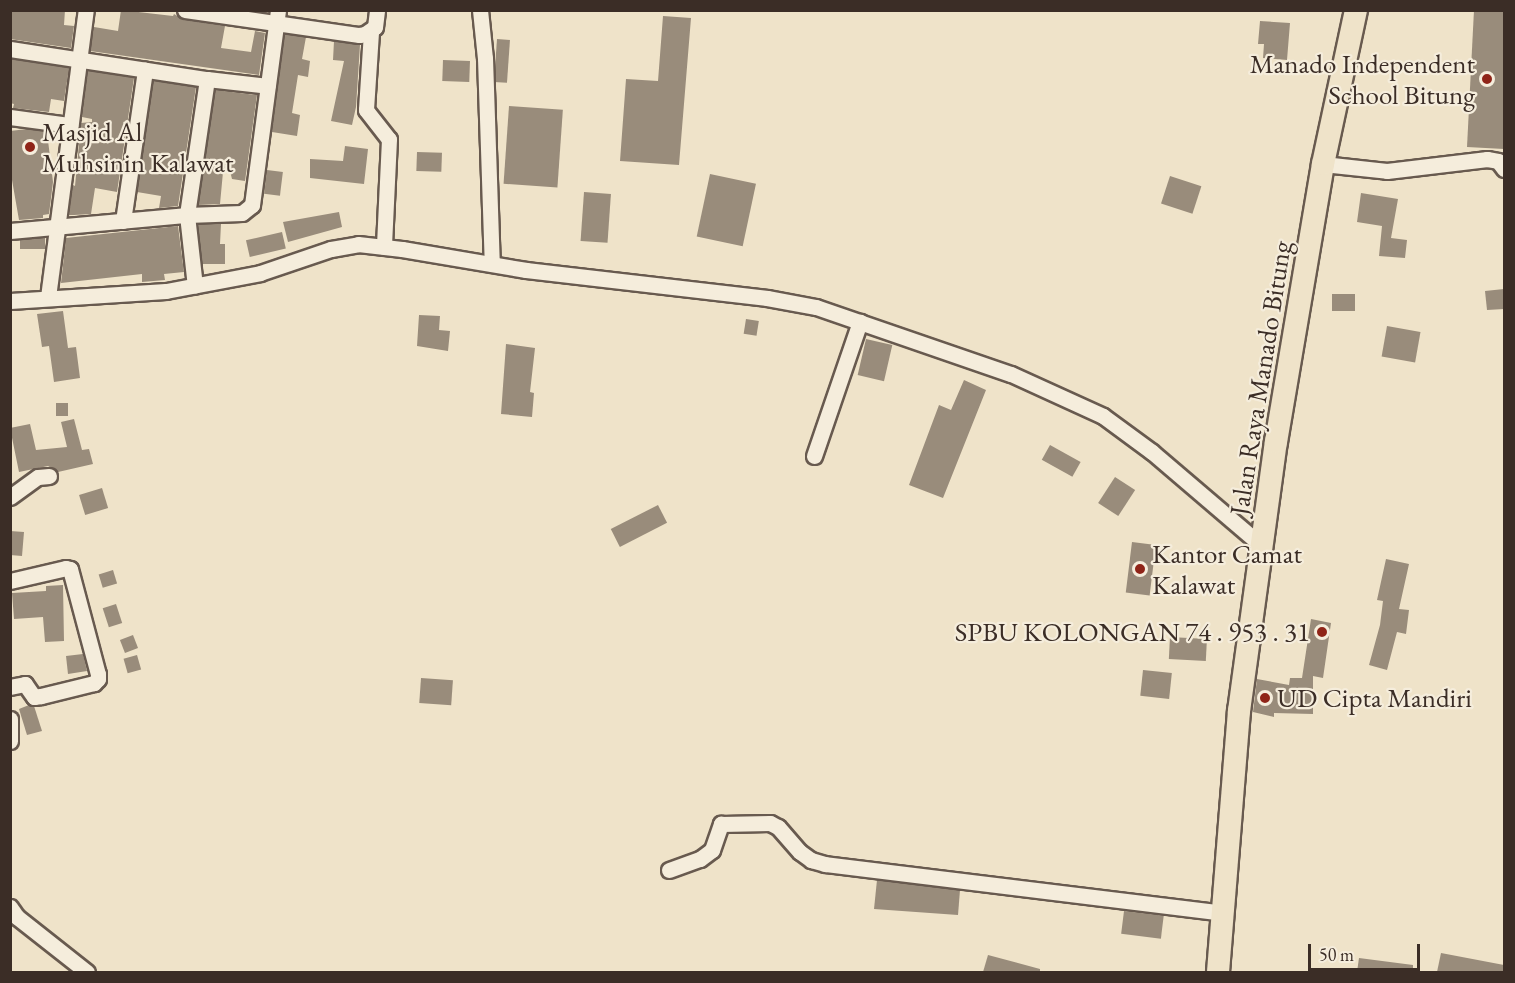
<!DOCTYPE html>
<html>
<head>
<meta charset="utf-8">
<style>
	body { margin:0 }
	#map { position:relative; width:1515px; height:983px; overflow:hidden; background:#efe3c9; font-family:"EB Garamond",serif }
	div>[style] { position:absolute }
	.building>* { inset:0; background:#998c7b; transform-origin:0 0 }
	.roads { filter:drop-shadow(2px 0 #685a4f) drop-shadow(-2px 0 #685a4f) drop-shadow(0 2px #685a4f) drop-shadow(0 -2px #685a4f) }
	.minor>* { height:15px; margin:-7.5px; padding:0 7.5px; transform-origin:7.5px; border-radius:7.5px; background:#f5eddc }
	.highway>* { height:22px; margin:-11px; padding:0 11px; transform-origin:11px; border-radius:11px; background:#efe3c9 }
	.dots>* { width:16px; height:16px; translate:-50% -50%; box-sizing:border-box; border:3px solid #f5eddc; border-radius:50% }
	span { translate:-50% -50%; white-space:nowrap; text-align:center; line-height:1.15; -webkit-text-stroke:4.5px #f5eddc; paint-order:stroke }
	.poi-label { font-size:27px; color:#3b2d26 }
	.right { translate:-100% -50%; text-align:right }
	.left { translate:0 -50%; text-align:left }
	.street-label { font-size:27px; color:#3b2d26 }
	.frame { position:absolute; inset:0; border:12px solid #3b2d26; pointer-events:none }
	.scale { position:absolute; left:1308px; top:944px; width:112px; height:27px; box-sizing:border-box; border:3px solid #3b2d26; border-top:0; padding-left:8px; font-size:18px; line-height:21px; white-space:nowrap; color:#3b2d26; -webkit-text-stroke:4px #f5eddc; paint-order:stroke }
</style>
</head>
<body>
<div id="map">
	<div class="building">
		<div style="clip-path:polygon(10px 10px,65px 10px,64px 25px,74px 26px,71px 48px,10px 39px)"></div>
		<div style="clip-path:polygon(121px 10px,173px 16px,174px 14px,184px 20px,225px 26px,221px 48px,251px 52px,255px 31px,265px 33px,259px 75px,90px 51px,94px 27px,118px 31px)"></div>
		<div style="clip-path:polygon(1474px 10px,1504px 10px,1504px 149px,1467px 147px)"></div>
		<div style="clip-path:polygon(663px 16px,691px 18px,679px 165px,620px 161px,626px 79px,658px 81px)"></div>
		<div style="clip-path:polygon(1260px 21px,1290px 23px,1287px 60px,1263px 58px,1264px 44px,1258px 44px)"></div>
		<div style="clip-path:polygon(285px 34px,306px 37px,302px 59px,310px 61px,308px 77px,298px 75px,292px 113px,300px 115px,297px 136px,272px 132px)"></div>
		<div style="left:497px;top:39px;width:13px;height:43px;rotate:4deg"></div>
		<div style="clip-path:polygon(334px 41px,360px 45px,356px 107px,352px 125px,331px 121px,344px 61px,333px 60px)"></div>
		<div style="clip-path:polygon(10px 59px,69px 68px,64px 101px,51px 99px,49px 112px,13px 108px,14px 104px,10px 103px)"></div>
		<div style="left:443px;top:60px;width:27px;height:21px;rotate:2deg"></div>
		<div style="clip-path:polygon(88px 71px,134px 78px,117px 192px,95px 188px,91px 214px,74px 215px,69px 215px,73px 185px,75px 186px,81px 123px,92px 122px,92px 119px,82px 117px)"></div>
		<div style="clip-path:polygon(153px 81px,196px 87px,178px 206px,159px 208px,161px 196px,137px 192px)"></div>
		<div style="clip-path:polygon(215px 90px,257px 95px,245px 181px,232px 179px,230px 171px,223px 172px,220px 204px,198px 205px)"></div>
		<div style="left:509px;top:106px;width:54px;height:78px;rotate:4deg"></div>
		<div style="clip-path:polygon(27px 129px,47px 132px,53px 182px,49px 214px,43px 215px,43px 218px,19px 220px,12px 180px,10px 131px)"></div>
		<div style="clip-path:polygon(345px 146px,368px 149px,364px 184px,310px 178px,310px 159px,343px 161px)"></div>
		<div style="left:417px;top:152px;width:25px;height:19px;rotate:2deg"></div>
		<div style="left:267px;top:170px;width:16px;height:24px;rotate:7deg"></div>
		<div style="left:710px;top:174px;width:47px;height:64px;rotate:12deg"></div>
		<div style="left:1170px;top:176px;width:33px;height:29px;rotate:18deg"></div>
		<div style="left:584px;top:192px;width:27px;height:49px;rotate:4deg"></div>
		<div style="clip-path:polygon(1361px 193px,1398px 199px,1391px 238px,1407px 240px,1405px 258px,1379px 256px,1382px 226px,1357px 222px)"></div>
		<div style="clip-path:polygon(339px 212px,342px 227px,288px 242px,283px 222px)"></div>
		<div style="clip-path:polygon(198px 224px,221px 224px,220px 244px,225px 244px,225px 264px,202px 264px)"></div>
		<div style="clip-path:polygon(178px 226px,184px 272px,164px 274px,165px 280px,142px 282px,142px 274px,61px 283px,66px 238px)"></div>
		<div style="left:282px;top:232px;width:17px;height:37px;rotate:77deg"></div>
		<div style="left:45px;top:238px;width:11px;height:25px;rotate:90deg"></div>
		<div style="clip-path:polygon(1504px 289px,1504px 309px,1487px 310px,1485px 291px)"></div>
		<div style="left:1332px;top:294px;width:23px;height:17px"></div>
		<div style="clip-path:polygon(63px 311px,68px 348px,76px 347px,80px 378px,54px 382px,49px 346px,42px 347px,37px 314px)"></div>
		<div style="clip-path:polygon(419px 315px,440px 316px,439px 330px,450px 331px,448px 351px,417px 346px)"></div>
		<div style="left:746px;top:319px;width:13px;height:15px;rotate:9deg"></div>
		<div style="left:1387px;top:326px;width:34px;height:31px;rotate:10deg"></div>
		<div style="left:866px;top:339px;width:27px;height:37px;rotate:13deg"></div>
		<div style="clip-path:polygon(506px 344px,535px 348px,530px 392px,534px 393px,532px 417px,501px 414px)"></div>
		<div style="clip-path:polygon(964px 380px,986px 390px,943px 498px,909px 485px,939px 405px,951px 410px)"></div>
		<div style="left:56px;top:403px;width:12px;height:13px"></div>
		<div style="clip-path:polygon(74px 419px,82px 450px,89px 449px,93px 464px,58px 472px,48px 466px,19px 472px,10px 428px,30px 424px,36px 450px,67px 447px,61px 422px)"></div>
		<div style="left:1050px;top:445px;width:35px;height:17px;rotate:29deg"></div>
		<div style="left:1115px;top:477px;width:24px;height:31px;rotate:33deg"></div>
		<div style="left:102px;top:488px;width:21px;height:24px;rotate:73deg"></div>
		<div style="left:658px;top:505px;width:20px;height:53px;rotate:63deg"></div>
		<div style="clip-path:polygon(10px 531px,24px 532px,22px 556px,10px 555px)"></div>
		<div style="left:1132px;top:542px;width:24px;height:51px;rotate:7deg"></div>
		<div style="clip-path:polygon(1386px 559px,1409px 564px,1399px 609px,1409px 610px,1406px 634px,1397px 632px,1387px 670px,1369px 665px,1380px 625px,1383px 601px,1377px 600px)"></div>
		<div style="left:113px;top:570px;width:14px;height:15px;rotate:73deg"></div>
		<div style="clip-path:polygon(63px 585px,64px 641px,45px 642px,43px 617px,14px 619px,12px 593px,46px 591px,46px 586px)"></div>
		<div style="left:116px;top:604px;width:20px;height:14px;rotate:72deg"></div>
		<div style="clip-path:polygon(1311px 619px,1331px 623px,1323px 678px,1313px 676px,1313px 714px,1274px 713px,1274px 717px,1253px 712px,1257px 679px,1289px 685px,1290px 678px,1302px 678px)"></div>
		<div style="left:133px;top:635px;width:14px;height:14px;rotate:69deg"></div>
		<div style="left:1170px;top:637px;width:37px;height:22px;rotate:3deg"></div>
		<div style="clip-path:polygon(83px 654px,87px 671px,68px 674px,66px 656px)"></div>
		<div style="left:137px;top:655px;width:15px;height:14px;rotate:74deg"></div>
		<div style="left:1143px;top:670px;width:29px;height:26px;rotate:6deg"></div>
		<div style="left:421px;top:678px;width:32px;height:25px;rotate:4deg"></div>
		<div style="clip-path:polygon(29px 705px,34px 706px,42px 731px,27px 735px,19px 709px)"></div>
		<div style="clip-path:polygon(877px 880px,960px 890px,958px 915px,874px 909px)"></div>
		<div style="left:1124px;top:911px;width:40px;height:23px;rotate:7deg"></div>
		<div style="clip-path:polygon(1441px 953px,1504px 965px,1504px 972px,1437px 972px)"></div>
		<div style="clip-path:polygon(988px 955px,1040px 969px,1040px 972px,983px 972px)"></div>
		<div style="clip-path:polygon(1359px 958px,1413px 965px,1413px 972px,1357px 972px)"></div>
	</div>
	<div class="roads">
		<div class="minor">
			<div style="left:185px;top:10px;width:176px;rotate:8.2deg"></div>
			<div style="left:359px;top:35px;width:6px;rotate:-9deg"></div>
			<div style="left:365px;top:34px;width:12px;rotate:-35deg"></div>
			<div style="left:375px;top:27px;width:17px;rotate:-83deg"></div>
			<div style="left:480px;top:10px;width:48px;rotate:84.1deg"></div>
			<div style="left:485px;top:58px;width:206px;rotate:88.1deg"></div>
			<div style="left:371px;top:32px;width:78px;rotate:93.7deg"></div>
			<div style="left:366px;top:110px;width:37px;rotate:52deg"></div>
			<div style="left:389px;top:139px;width:108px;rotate:92.7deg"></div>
			<div style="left:10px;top:49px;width:199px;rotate:8.7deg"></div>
			<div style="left:207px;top:79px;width:137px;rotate:98.4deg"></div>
			<div style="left:187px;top:215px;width:55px;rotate:-2.1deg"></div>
			<div style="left:242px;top:213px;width:13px;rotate:-39deg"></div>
			<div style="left:252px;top:205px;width:197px;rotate:-82.4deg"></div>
			<div style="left:207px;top:79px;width:61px;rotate:6.5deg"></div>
			<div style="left:10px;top:117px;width:61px;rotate:7.6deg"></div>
			<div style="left:1323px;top:164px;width:64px;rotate:6.2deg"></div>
			<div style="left:1387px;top:171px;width:101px;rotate:-6.8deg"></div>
			<div style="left:1487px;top:159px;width:11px;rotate:10deg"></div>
			<div style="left:1498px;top:161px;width:10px;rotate:53deg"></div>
			<div style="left:123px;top:221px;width:153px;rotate:-81.7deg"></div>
			<div style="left:10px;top:231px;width:178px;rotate:-5.2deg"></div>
			<div style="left:187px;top:215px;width:71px;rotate:83.6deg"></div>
			<div style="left:48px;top:297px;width:290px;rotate:-82.5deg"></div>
			<div style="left:10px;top:301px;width:156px;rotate:-3.7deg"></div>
			<div style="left:166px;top:291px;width:96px;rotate:-10.8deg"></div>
			<div style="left:260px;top:273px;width:75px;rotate:-18.7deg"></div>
			<div style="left:331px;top:249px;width:27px;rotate:-10deg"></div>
			<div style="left:358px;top:244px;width:44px;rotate:6.5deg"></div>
			<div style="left:402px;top:249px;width:126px;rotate:9.6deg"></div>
			<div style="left:526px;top:270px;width:243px;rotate:6.6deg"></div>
			<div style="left:767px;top:298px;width:50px;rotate:10.4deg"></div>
			<div style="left:816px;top:307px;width:206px;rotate:19deg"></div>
			<div style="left:1011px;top:374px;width:101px;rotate:24.5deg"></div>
			<div style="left:1103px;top:416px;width:61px;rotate:36.3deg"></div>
			<div style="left:1152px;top:452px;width:145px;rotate:40.5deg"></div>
			<div style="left:814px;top:456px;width:142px;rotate:-71.1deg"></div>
			<div style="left:10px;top:497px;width:34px;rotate:-36deg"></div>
			<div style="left:38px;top:477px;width:11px;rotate:-5deg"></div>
			<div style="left:10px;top:581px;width:57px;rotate:-13.1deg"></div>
			<div style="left:66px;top:568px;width:4px;rotate:14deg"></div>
			<div style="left:70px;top:569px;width:109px;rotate:75.1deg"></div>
			<div style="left:98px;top:674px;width:5px;rotate:90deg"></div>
			<div style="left:98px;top:679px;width:6px;rotate:135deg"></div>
			<div style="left:94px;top:683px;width:55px;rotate:166.2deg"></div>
			<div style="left:41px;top:696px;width:7px;rotate:172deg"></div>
			<div style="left:34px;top:697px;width:16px;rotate:-125deg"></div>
			<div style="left:25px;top:684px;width:15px;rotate:169deg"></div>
			<div style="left:10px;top:719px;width:22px;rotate:90deg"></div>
			<div style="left:669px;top:870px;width:33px;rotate:-20deg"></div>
			<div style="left:700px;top:859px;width:15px;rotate:-37deg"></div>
			<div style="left:712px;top:850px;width:28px;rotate:-71deg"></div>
			<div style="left:721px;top:824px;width:49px;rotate:-1.2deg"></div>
			<div style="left:770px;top:823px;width:9px;rotate:27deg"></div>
			<div style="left:778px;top:827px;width:33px;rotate:49deg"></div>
			<div style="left:800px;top:852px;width:14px;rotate:36deg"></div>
			<div style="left:811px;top:860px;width:15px;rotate:16deg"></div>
			<div style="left:825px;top:864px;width:401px;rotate:7deg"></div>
			<div style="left:10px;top:907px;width:12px;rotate:55deg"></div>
			<div style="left:17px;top:917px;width:89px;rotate:38.2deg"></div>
		</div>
		<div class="highway">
			<div style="left:1218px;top:972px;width:262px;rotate:-85.4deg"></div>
			<div style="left:1239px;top:711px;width:272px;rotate:-82.2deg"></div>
			<div style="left:1276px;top:442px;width:282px;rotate:-80.4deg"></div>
			<div style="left:1323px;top:164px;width:157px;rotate:-77.9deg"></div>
		</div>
	</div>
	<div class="dots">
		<div style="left:1487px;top:79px;background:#8f2418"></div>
		<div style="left:30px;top:147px;background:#8f2418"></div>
		<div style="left:1140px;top:569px;background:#8f2418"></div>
		<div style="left:1322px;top:632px;background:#8f2418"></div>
		<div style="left:1265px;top:698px;background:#8f2418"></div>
	</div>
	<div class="poi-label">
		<span class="right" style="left:1475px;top:79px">Manado Independent<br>School Bitung</span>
		<span class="left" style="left:42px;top:147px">Masjid Al<br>Muhsinin Kalawat</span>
		<span class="left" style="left:1152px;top:569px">Kantor Camat<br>Kalawat</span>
		<span class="right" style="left:1310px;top:632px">SPBU KOLONGAN 74 . 953 . 31</span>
		<span class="left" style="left:1277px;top:698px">UD Cipta Mandiri</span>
	</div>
	<div class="street-label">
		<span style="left:1260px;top:378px;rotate:-81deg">Jalan Raya Manado Bitung</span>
	</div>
	<div class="frame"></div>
	<div class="scale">50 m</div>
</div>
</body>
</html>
